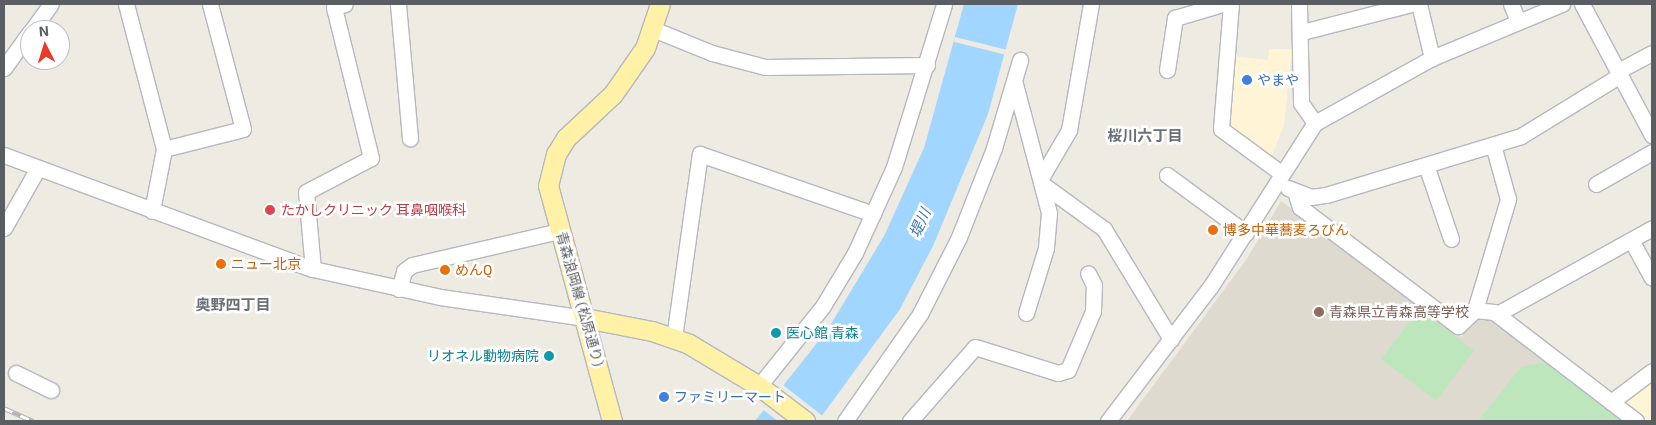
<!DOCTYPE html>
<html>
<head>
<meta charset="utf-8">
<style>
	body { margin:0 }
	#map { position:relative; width:1656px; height:425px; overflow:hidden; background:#eeebe2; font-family:"Exo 2","Noto Sans JP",sans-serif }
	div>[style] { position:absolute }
	.commercial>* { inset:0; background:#fff5d6 }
	.education>* { inset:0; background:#dedad0 }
	.green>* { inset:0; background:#bde6bd; transform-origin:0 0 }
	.water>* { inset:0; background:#a0d6ff }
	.pier>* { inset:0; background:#eeebe2; transform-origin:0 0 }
	.roads { filter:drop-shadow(1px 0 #b5b8bd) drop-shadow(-1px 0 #b5b8bd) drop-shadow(0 1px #b5b8bd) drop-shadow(0 -1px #b5b8bd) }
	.minor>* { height:15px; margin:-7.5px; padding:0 7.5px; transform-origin:7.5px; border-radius:7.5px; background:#fff }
	.major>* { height:19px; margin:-9.5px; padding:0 9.5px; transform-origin:9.5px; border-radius:9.5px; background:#fff1a5 }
	.rail>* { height:5px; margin-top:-2.5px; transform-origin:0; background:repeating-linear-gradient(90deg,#fff 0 9px,#b3b4b4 0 18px); box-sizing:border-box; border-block:1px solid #b3b4b4 }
	.dots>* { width:14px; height:14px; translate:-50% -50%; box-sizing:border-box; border:2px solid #fff; border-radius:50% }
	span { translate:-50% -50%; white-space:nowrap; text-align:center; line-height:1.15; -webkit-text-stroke:5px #fff; paint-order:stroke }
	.shop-label { font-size:14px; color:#366cbe }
	.left { translate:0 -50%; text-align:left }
	.health-label { font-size:14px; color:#be3a42 }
	.food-label { font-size:14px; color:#c56008 }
	.street-label { font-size:14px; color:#5a5e63 }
	.education-label { font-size:14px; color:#785e54 }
	.culture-label { font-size:14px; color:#0d838f }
	.right { translate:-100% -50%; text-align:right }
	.neighbourhood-label { font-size:15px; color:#6b7075; font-weight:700 }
	.water-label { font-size:15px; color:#3b76b3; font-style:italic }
	.frame { position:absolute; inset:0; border:5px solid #5a5e63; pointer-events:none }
	.north { position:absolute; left:20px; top:20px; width:50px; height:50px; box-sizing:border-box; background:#fff; border:1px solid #bdbfc1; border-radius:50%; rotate:355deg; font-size:14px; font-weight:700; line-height:20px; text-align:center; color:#5a5e63 }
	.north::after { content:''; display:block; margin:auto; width:18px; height:22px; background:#ed3828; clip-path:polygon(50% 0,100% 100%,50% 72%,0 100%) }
</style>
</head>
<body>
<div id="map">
	<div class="commercial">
		<div style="clip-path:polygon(1269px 49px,1292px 49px,1284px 125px,1271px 158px,1225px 124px,1231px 56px,1268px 60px)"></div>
		<div style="clip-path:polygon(1652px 376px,1652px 421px,1641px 421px,1616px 402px)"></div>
	</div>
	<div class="education">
		<div style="clip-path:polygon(1281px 201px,1462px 337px,1474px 316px,1490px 316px,1626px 421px,1127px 421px,1246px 260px)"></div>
	</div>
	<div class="green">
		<div style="left:1419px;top:309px;width:69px;height:63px;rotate:37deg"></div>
		<div style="clip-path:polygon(1545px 362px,1621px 421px,1478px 421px,1521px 367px)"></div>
	</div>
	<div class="water">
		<div style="clip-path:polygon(964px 4px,1018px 4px,988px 114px,933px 246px,900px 309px,818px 421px,755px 421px,828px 329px,884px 236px,924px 148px)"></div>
	</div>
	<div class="pier">
		<div style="left:955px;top:37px;width:57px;height:5px;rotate:14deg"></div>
		<div style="clip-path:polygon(783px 385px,824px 417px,821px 421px,778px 421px,762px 409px)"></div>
	</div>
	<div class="roads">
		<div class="minor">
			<div style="left:126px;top:4px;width:150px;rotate:75.3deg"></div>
			<div style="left:164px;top:149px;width:63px;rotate:101deg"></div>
			<div style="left:398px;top:4px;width:135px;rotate:84.9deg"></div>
			<div style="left:1231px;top:4px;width:125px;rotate:94.6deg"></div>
			<div style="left:1221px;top:129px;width:74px;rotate:36.3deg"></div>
			<div style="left:1299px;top:4px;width:99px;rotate:88.8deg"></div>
			<div style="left:1301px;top:103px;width:24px;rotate:55deg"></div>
			<div style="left:1419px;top:4px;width:56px;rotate:76.5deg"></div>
			<div style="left:1511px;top:4px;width:18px;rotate:68deg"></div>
			<div style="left:1582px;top:4px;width:149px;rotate:61.9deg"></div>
			<div style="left:653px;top:29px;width:64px;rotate:22.1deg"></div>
			<div style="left:712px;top:53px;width:55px;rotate:14.8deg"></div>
			<div style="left:765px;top:67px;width:162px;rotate:-0.7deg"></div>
			<div style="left:32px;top:30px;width:32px;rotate:-54deg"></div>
			<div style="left:1302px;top:32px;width:114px;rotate:-14.3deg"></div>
			<div style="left:4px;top:68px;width:44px;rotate:-54.2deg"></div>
			<div style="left:1167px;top:70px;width:53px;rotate:-81.3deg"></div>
			<div style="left:1175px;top:18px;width:49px;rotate:-16.6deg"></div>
			<div style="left:1618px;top:71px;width:38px;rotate:-28deg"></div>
			<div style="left:1015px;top:84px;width:133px;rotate:75.2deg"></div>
			<div style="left:1049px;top:213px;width:35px;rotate:95deg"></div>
			<div style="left:1046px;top:248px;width:68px;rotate:107.1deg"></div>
			<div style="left:164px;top:149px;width:81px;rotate:-14.2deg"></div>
			<div style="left:243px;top:129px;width:129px;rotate:-104.8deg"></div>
			<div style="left:4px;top:155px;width:329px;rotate:20.3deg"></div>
			<div style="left:313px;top:269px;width:130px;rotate:12.4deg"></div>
			<div style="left:440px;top:297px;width:147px;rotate:8.2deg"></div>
			<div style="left:1426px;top:165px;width:78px;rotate:71.3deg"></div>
			<div style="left:1167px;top:175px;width:98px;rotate:36.3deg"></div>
			<div style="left:1041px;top:178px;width:56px;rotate:-59.7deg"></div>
			<div style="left:1069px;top:130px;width:128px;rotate:-80.1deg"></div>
			<div style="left:1596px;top:184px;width:64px;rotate:-29.7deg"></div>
			<div style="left:1045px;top:186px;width:73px;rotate:36.1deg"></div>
			<div style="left:1104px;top:229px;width:129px;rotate:58.7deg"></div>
			<div style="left:1288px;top:188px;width:25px;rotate:21deg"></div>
			<div style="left:1311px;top:197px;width:15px;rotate:-8deg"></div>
			<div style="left:1326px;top:195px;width:204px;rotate:-16.8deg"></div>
			<div style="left:1521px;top:136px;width:116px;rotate:-31.6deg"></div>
			<div style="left:1295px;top:191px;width:17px;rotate:73deg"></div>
			<div style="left:1300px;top:207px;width:198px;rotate:37deg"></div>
			<div style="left:1458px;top:326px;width:23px;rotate:-43deg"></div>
			<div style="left:1475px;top:310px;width:19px;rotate:6deg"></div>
			<div style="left:1494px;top:312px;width:179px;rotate:37.5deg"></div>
			<div style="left:4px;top:228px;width:69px;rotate:-60.5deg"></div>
			<div style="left:1631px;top:240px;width:43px;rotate:61.1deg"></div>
			<div style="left:313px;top:269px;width:77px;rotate:-95.2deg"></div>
			<div style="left:306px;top:192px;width:73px;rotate:-27.6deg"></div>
			<div style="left:371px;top:158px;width:155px;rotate:-103.8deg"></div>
			<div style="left:334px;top:7px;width:11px;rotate:-15deg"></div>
			<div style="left:399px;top:289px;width:19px;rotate:-74deg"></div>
			<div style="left:404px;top:271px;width:10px;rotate:-37deg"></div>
			<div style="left:412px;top:265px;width:151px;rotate:-13deg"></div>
			<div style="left:1475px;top:310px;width:116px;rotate:-73.4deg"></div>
			<div style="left:1508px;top:199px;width:56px;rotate:-105.5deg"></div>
			<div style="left:1497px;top:314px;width:177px;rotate:-29deg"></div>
			<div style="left:674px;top:338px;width:186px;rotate:-82deg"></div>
			<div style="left:700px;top:154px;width:183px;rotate:19.1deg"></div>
			<div style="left:16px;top:373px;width:39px;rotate:26deg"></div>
			<div style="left:759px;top:386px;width:102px;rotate:-51.3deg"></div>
			<div style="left:823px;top:306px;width:62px;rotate:-58.9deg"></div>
			<div style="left:855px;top:253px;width:94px;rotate:-65.6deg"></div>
			<div style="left:894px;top:167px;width:170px;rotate:-72.9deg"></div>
			<div style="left:1611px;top:402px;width:51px;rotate:-37.1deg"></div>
			<div style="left:845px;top:421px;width:131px;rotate:-55deg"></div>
			<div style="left:920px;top:314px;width:86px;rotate:-63.1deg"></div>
			<div style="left:959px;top:237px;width:96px;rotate:-68.5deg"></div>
			<div style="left:994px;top:148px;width:92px;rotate:-73.5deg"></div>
			<div style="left:910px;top:421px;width:98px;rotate:-48.7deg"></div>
			<div style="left:975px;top:347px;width:87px;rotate:17.4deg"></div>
			<div style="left:1058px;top:373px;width:10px;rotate:-17deg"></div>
			<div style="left:1068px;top:370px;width:64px;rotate:-67deg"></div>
			<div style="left:1093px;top:311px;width:26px;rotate:-88deg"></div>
			<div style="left:1094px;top:285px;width:13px;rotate:-117deg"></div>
			<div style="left:1108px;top:421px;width:170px;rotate:-52.7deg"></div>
			<div style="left:1211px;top:286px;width:193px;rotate:-57.5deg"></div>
			<div style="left:1315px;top:123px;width:134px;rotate:-29.1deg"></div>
			<div style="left:1432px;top:58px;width:141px;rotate:-22.6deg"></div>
		</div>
		<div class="major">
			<div style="left:585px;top:318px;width:68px;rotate:11deg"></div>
			<div style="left:652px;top:331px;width:39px;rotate:19deg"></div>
			<div style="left:689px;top:344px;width:82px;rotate:31deg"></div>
			<div style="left:759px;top:386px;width:58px;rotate:37.3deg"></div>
			<div style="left:612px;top:421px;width:244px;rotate:-105.2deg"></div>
			<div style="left:548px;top:186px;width:33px;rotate:-76deg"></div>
			<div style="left:556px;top:154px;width:19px;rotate:-58deg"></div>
			<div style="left:566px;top:138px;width:64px;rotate:-43.1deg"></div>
			<div style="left:613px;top:94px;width:56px;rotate:-55.2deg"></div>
			<div style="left:645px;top:48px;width:46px;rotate:-71.2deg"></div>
		</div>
	</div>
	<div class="rail">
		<div style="left:4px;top:408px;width:32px;rotate:24deg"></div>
	</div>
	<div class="dots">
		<div style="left:1247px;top:80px;background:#3f7fe0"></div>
		<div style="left:270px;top:210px;background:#e0444e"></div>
		<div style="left:1213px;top:230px;background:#e8710a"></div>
		<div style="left:221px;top:264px;background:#e8710a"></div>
		<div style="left:445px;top:270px;background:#e8710a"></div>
		<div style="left:1319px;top:312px;background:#8d6e63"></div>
		<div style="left:776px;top:333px;background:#0f9aa8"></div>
		<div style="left:549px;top:356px;background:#0f9aa8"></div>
		<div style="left:664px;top:397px;background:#3f7fe0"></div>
	</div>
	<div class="shop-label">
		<span class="left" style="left:1257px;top:80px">やまや</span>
		<span class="left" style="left:674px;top:397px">ファミリーマート</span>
	</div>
	<div class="health-label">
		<span class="left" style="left:281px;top:210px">たかしクリニック 耳鼻咽喉科</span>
	</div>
	<div class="food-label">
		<span class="left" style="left:1223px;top:230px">博多中華蕎麦ろびん</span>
		<span class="left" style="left:231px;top:264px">ニュー北京</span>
		<span class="left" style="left:455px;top:270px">めんQ</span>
	</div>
	<div class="street-label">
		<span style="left:580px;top:299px;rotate:74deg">青森浪岡線 (松原通り)</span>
	</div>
	<div class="education-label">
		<span class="left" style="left:1329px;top:312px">青森県立青森高等学校</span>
	</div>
	<div class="culture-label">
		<span class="left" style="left:786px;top:333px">医心館 青森</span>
		<span class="right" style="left:539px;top:356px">リオネル動物病院</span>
	</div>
	<div class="neighbourhood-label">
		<span style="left:1145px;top:136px">桜川六丁目</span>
		<span style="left:233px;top:305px">奥野四丁目</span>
	</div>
	<div class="water-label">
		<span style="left:920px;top:223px;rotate:-65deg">堤川</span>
	</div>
	<div class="frame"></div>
	<div class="north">N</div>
</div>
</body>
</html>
